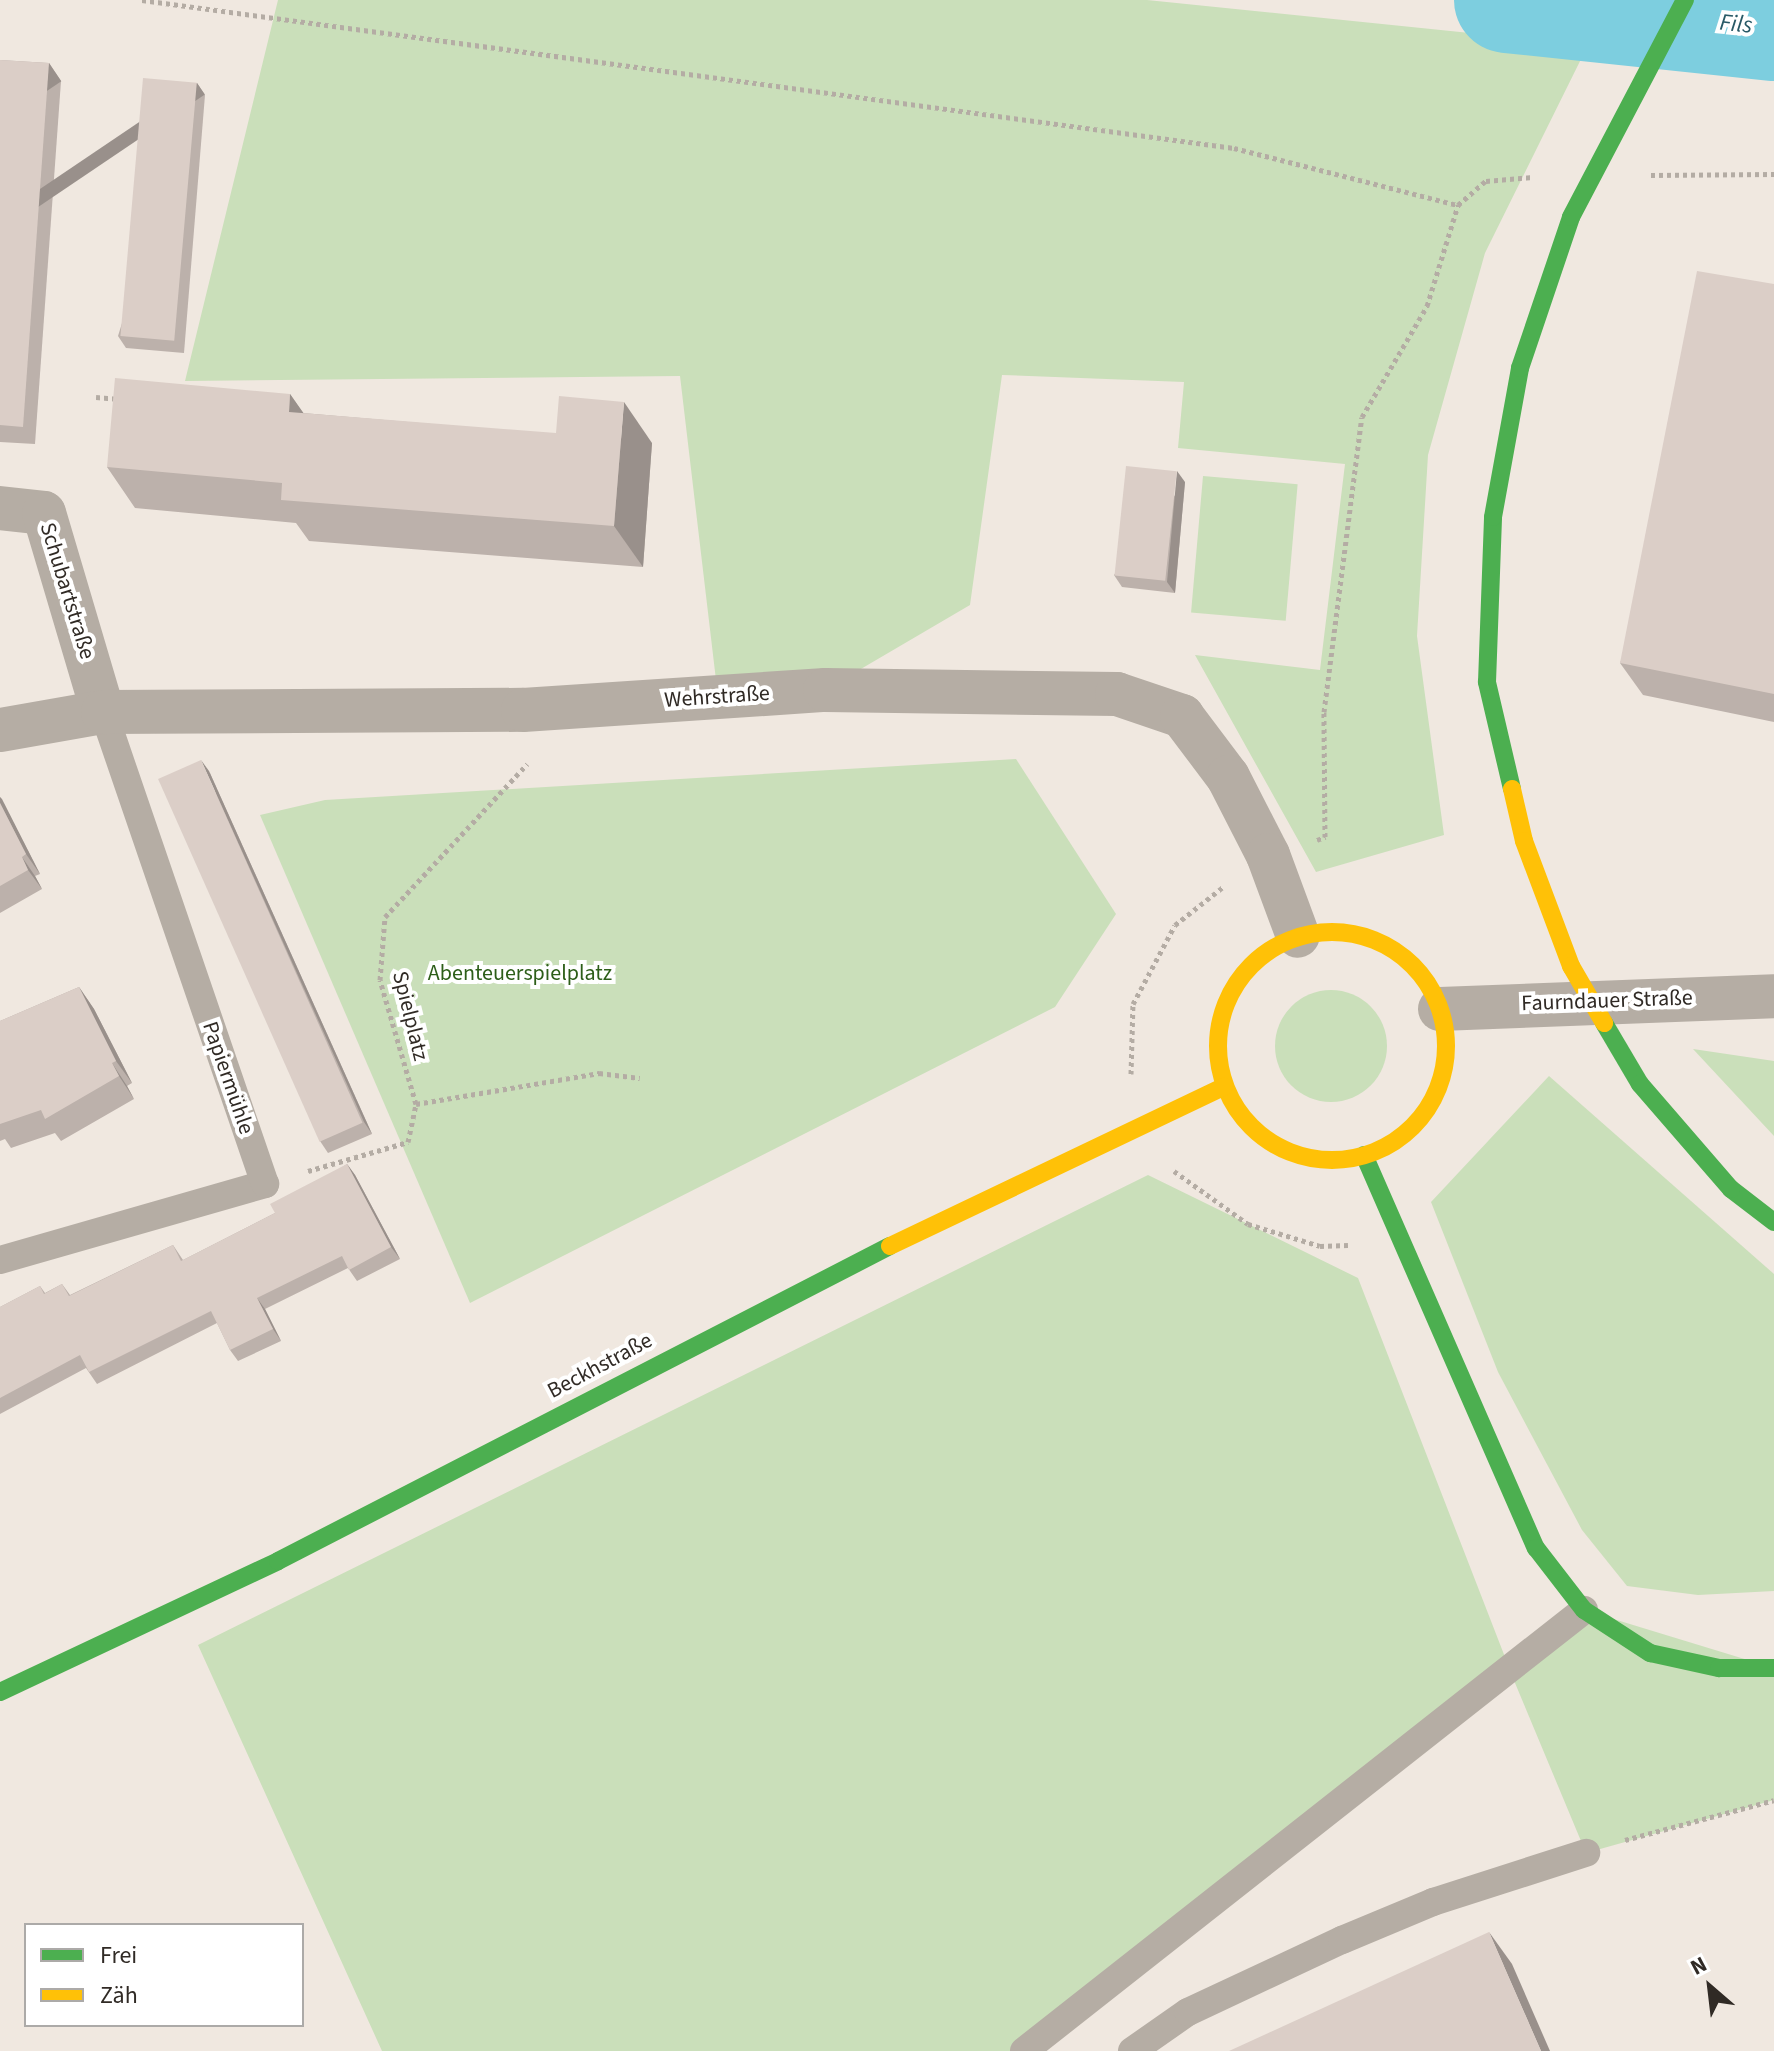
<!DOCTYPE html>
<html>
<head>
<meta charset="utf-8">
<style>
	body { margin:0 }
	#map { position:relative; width:1774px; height:2051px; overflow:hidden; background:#f0e8e0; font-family:"Source Sans 3",sans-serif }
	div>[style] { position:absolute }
	.green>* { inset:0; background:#cadfba; transform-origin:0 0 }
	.round { border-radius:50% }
	.river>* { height:106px; margin:-53px; padding:0 53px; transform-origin:53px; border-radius:53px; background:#7dcedf }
	.path>* { height:5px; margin-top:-2.5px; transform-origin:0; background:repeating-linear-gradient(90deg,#b4aca4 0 4px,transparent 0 8px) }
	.lane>* { height:28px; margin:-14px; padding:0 14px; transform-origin:14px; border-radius:14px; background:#b5ada4 }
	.street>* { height:44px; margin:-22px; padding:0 22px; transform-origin:22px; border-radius:22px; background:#b5ada4 }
	.fast>* { height:18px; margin:-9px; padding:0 9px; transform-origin:9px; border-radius:9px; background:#4caf50 }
	.slow>* { height:18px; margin:-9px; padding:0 9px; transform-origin:9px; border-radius:9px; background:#ffc107 }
	.slow>.ring { margin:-9px; padding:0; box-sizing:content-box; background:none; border:18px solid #ffc107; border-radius:50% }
	.fast-bridge>* { height:18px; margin:-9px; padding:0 9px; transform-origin:9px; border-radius:9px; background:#4caf50 }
	.slow-bridge>* { height:18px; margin:-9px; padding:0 9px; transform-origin:9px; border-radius:9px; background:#ffc107 }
	.wall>* { inset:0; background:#bcb1ab }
	.shaded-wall>* { inset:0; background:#99908b; transform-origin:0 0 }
	.building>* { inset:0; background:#dbcec7; transform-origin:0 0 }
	span { translate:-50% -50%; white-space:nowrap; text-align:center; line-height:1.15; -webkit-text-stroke:8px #fff; paint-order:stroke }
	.street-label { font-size:22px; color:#302a25 }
	.park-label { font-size:22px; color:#2d5e19 }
	.water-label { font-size:24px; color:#285966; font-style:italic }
	.legend { position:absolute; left:24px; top:1923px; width:280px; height:104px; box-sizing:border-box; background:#fff; border:2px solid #acaaa8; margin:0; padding:10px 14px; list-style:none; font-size:24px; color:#302a25 }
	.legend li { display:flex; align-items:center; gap:16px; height:40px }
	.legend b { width:40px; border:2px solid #acaaa8 }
	.north { position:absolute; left:1670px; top:1947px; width:80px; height:80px; -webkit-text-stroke:6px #fff; paint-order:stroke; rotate:332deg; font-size:22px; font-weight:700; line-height:32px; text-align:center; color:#302a25 }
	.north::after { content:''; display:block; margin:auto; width:28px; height:36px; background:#302a25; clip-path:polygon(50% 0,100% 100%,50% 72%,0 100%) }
</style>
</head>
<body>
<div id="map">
	<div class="green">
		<div style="clip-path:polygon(278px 0,1147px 0,1588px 45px,1485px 253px,1428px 455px,1417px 636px,1444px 835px,1316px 872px,1195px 655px,1320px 670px,1345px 464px,1178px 448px,1184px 382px,1002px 375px,970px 605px,825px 690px,718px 697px,680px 376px,185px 381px)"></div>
		<div style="left:1203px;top:476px;width:95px;height:137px;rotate:5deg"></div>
		<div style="clip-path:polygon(1016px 759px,1116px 914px,1055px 1007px,470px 1303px,260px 815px,325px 800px)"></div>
		<div class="round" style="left:1275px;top:990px;width:112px;height:112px"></div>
		<div style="clip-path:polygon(1693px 1049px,1774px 1061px,1774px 1136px)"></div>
		<div style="clip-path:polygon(1549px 1076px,1774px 1274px,1774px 1591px,1698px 1595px,1627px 1586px,1582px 1530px,1498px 1372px,1431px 1202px)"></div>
		<div style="clip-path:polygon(1148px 1175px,1358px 1278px,1510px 1670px,1584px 1610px,1774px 1668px,1774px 1800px,1586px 1853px,1510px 1671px,1024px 2051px,382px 2051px,198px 1645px)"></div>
	</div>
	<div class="river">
		<div style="left:1507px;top:0;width:268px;rotate:6deg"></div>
	</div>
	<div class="path">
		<div style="left:142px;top:0;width:1102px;rotate:7.72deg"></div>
		<div style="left:1234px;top:148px;width:231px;rotate:14.3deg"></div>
		<div style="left:1651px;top:175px;width:123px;rotate:-0.5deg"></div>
		<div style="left:96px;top:397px;width:23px;rotate:5deg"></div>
		<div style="left:1317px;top:840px;width:9px;rotate:-21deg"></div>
		<div style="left:1325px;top:837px;width:125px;rotate:-90.5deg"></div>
		<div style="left:1324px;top:712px;width:297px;rotate:-82.7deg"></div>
		<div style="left:1362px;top:417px;width:129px;rotate:-59.6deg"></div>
		<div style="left:1427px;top:306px;width:106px;rotate:-72.9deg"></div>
		<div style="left:1458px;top:205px;width:37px;rotate:-41deg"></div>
		<div style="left:1486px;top:181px;width:47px;rotate:-4.9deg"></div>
		<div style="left:1131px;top:1074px;width:70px;rotate:-88.4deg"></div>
		<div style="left:1133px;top:1004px;width:89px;rotate:-62deg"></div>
		<div style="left:1175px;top:925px;width:61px;rotate:-38.4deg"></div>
		<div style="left:416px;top:1104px;width:186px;rotate:-9.6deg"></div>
		<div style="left:599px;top:1073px;width:41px;rotate:7deg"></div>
		<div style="left:308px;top:1171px;width:104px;rotate:-16.2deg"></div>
		<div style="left:408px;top:1142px;width:39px;rotate:-78deg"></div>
		<div style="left:416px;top:1104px;width:129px;rotate:-106.2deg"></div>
		<div style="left:380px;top:980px;width:63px;rotate:-85.5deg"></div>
		<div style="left:385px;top:917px;width:209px;rotate:-47.1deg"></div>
		<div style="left:1174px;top:1171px;width:91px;rotate:35.6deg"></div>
		<div style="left:1248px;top:1224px;width:75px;rotate:17deg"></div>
		<div style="left:1320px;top:1246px;width:28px;rotate:-2deg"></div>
		<div style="left:1625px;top:1840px;width:154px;rotate:-15deg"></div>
	</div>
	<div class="lane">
		<div style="left:0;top:1260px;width:276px;rotate:-16deg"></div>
		<div style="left:265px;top:1184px;width:499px;rotate:-108.9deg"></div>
		<div style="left:1024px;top:2051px;width:713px;rotate:-38.22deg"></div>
		<div style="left:1132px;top:2051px;width:68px;rotate:-34.9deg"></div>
		<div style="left:1188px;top:2012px;width:170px;rotate:-25.1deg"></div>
		<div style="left:1342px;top:1940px;width:99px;rotate:-22.7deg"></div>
		<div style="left:1433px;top:1902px;width:161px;rotate:-17.8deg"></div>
	</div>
	<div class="street">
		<div style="left:0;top:508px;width:44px;rotate:6.5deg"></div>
		<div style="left:44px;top:513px;width:208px;rotate:73.5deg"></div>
		<div style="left:0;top:730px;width:105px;rotate:-9.9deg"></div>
		<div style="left:103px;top:712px;width:420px;rotate:-0.3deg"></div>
		<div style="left:523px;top:710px;width:303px;rotate:-3.8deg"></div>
		<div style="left:825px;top:690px;width:292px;rotate:0.8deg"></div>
		<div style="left:1117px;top:694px;width:69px;rotate:18.7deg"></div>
		<div style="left:1182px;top:716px;width:76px;rotate:53deg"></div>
		<div style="left:1228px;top:777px;width:88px;rotate:62.9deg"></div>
		<div style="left:1268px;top:855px;width:86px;rotate:69.7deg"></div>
		<div style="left:1440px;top:1009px;width:334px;rotate:-2.2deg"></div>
	</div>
	<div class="fast">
		<div style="left:1364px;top:1155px;width:429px;rotate:66.4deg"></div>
		<div style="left:1536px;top:1548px;width:78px;rotate:52.3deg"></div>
		<div style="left:1584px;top:1610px;width:79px;rotate:33.1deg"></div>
		<div style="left:1650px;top:1653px;width:71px;rotate:12.3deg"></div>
		<div style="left:1719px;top:1668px;width:55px"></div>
		<div style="left:1731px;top:1189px;width:54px;rotate:37.5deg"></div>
		<div style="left:0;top:1692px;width:307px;rotate:-25.2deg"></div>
		<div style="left:278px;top:1561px;width:688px;rotate:-27.24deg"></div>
	</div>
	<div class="slow">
		<div class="ring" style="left:1218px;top:932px;width:210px;height:210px"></div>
		<div style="left:890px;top:1246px;width:370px;rotate:-25.5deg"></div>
	</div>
	<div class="fast-bridge">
		<div style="left:1512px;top:789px;width:110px;rotate:-103.2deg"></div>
		<div style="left:1487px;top:682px;width:165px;rotate:-87.9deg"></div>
		<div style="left:1493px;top:517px;width:151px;rotate:-79.7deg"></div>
		<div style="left:1520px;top:368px;width:159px;rotate:-71.3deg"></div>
		<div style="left:1571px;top:217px;width:245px;rotate:-62.3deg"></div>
		<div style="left:1604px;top:1023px;width:71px;rotate:59.5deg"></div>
		<div style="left:1640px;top:1084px;width:139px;rotate:49.1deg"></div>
	</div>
	<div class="slow-bridge">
		<div style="left:1512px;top:789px;width:53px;rotate:77deg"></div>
		<div style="left:1524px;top:841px;width:134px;rotate:69.4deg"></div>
		<div style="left:1571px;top:966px;width:66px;rotate:59.9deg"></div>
	</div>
	<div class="wall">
		<div style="clip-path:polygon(0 60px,49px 63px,61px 81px,35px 444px,0 442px)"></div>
		<div style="clip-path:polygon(197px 83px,205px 95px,184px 353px,126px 348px,118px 336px)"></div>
		<div style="clip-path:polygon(1774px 284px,1774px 722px,1643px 695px,1620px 663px)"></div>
		<div style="clip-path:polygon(290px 394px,303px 413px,652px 443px,643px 567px,309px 541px,296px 523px,135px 508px,107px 467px)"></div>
		<div style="clip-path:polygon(1185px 482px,1175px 593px,1122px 587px,1114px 575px)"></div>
		<div style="clip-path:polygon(209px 771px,372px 1134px,328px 1153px,320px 1141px)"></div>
		<div style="clip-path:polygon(0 797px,40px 874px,35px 876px,42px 889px,0 913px)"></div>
		<div style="clip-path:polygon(79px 987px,94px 1009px,132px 1083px,127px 1086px,134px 1099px,61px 1141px,55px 1133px,11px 1148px,5px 1139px,0 1141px,0 1021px)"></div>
		<div style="clip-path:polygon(347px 1164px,355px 1175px,400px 1259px,357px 1281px,348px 1268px,265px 1309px,281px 1341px,238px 1361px,230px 1350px,217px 1323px,97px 1384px,86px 1368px,0 1414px,0 1307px,40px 1286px,45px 1293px,62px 1284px,70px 1295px,173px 1245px,183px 1260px,275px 1213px)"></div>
	</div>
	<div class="shaded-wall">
		<div style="left:49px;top:63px;width:22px;height:365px;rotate:56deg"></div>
		<div style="left:197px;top:83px;width:14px;height:260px;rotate:56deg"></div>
		<div style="clip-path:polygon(290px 394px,319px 435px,289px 412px)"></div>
		<div style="clip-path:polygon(624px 402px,652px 443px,643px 567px,614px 526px)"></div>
		<div style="clip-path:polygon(1177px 471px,1185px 482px,1175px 593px,1167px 582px)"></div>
		<div style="clip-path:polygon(201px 760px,209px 771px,372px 1134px,364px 1122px)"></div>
		<div style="clip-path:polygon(0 797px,2px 799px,40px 874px,26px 854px,0 803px)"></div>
		<div style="clip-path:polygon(22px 857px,35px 876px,42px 889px,28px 870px)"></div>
		<div style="clip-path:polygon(79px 987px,94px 1009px,132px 1083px,116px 1061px)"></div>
		<div style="clip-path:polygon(112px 1063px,127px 1086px,134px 1099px,119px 1076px)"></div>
		<div style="clip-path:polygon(347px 1164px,355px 1175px,400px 1259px,391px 1247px)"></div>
		<div style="clip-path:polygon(257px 1298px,265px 1309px,281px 1341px,273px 1329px)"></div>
		<div style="clip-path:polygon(1489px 1932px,1512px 1964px,1550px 2051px,1541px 2051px)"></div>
	</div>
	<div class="building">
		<div style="clip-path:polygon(0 60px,49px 63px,23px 427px,0 425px)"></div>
		<div style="left:143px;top:78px;width:54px;height:259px;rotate:5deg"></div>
		<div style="clip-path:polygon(1697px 271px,1774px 284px,1774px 694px,1620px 663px)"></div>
		<div style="clip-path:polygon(115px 378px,290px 394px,289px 412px,556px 433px,559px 396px,624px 402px,614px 526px,281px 500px,282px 483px,107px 467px)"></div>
		<div style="left:1126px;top:466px;width:51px;height:110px;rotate:6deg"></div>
		<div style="left:201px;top:760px;width:397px;height:47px;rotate:66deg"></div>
		<div style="clip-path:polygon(0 803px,26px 854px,22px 857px,28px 870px,0 886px)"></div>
		<div style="clip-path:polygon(79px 987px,116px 1061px,112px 1063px,119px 1076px,45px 1119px,41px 1110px,0 1124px,0 1021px)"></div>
		<div style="clip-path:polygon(347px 1164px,391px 1247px,349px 1270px,342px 1256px,257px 1298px,273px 1329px,230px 1350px,211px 1311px,89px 1372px,80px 1355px,0 1398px,0 1307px,40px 1286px,44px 1294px,62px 1284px,69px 1296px,173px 1245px,181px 1261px,275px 1213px,270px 1204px)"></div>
		<div style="clip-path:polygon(1489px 1932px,1541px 2051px,1229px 2051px)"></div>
	</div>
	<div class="street-label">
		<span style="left:67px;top:591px;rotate:73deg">Schubartstraße</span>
		<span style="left:717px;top:697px;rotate:-4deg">Wehrstraße</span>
		<span style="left:1607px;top:1001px;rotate:-2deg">Faurndauer Straße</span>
		<span style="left:410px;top:1016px;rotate:76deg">Spielplatz</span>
		<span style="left:228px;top:1078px;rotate:71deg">Papiermühle</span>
		<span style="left:600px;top:1366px;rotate:-28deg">Beckhstraße</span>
	</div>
	<div class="park-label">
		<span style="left:520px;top:974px">Abenteuerspielplatz</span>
	</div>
	<div class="water-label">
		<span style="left:1736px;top:24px;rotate:6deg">Fils</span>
	</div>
	<ul class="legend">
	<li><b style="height:10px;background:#4caf50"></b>Frei</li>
	<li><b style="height:10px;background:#ffc107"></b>Zäh</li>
	</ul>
	<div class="north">N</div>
</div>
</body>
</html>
